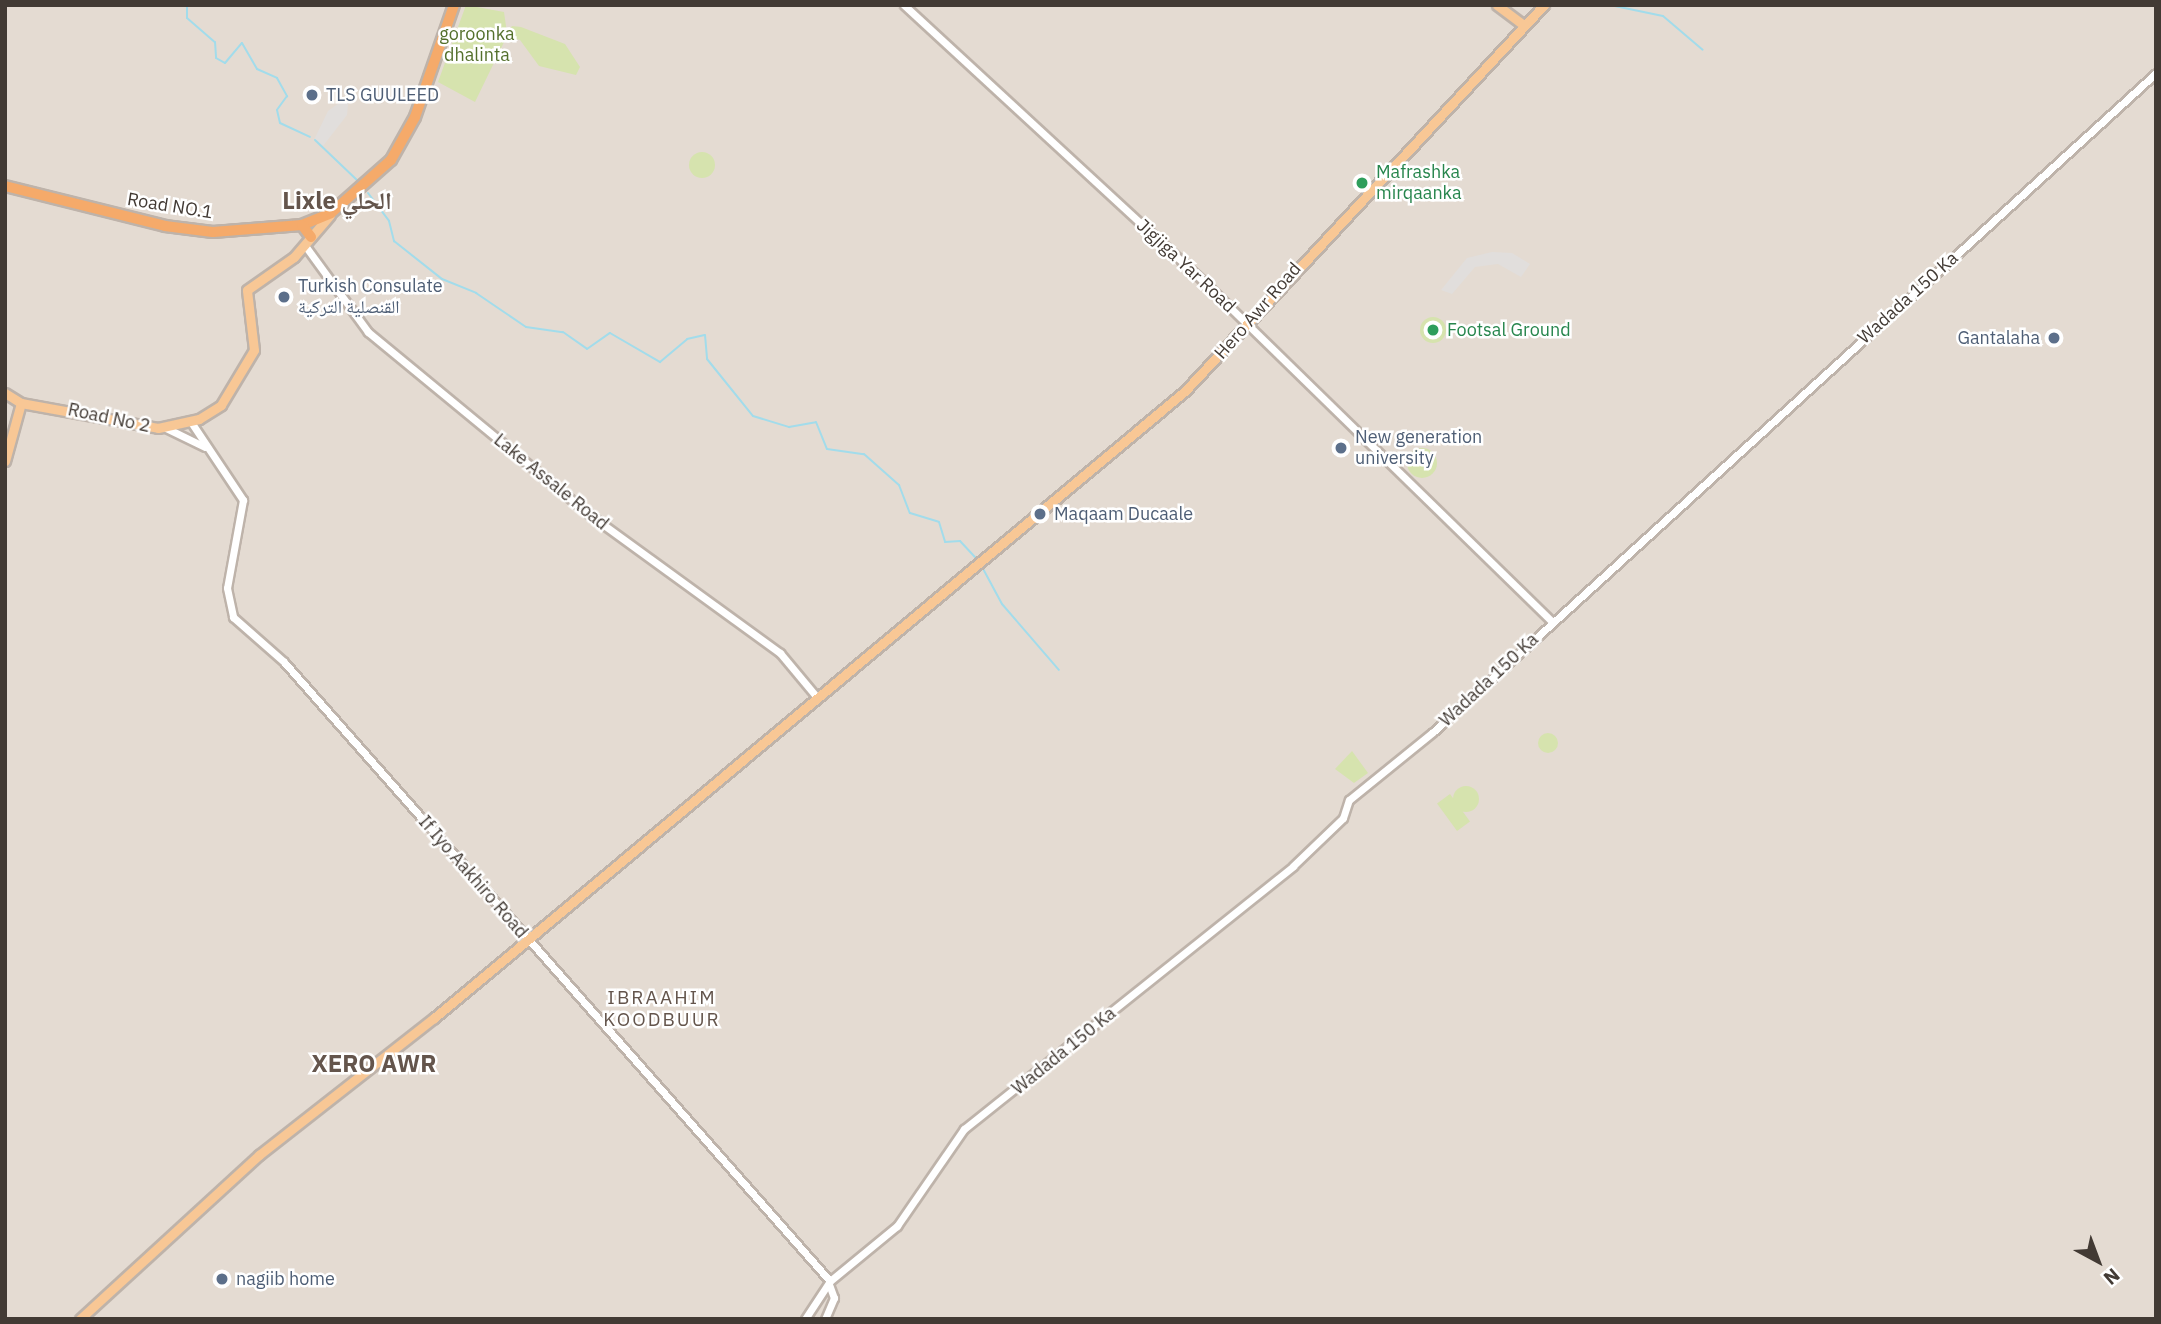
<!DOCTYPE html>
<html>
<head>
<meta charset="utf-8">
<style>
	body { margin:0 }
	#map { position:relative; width:2161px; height:1324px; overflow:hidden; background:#f1eae4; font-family:"IBM Plex Sans","Noto Naskh Arabic",sans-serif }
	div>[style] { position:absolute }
	.residential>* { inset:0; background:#e4dbd2; transform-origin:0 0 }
	.green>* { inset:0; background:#d6e3ae; transform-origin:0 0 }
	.round { border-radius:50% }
	.parking>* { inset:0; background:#e1dedc }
	.stream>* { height:2px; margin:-1px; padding:0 1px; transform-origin:1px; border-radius:1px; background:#a2dceb }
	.roads { filter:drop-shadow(2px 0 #beb3aa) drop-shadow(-2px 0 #beb3aa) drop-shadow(0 2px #beb3aa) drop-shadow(0 -2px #beb3aa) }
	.minor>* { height:7px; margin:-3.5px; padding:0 3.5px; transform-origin:3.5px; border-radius:3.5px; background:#fff }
	.major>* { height:9px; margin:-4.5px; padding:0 4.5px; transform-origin:4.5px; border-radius:4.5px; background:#f8c795 }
	.highway>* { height:10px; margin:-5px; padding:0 5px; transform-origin:5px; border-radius:5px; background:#f5aa6a }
	.dots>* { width:19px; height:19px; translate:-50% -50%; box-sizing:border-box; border:4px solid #fff; border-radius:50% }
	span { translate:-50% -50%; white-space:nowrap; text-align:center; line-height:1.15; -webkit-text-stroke:5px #fff; paint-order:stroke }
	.park-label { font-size:18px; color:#54702c }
	.service-label { font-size:18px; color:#4e5e75 }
	.left { translate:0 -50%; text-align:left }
	.right { translate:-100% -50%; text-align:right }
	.leisure-label { font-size:18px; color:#27864d }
	.street-label { font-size:18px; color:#423a34 }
	.neighbourhood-label { font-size:19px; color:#64554c; letter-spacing:2px }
	.district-label { font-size:24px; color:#64554c; font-weight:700 }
	.frame { position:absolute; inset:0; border:7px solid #423a34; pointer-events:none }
	.north { position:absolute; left:2063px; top:1226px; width:70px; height:70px; -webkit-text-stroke:5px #fff; paint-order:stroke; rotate:139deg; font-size:19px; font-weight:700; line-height:28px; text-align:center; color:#423a34 }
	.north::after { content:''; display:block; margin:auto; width:24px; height:32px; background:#423a34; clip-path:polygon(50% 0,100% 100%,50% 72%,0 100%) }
</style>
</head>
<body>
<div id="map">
	<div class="residential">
		<div style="left:5px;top:5px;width:2151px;height:1314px"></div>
	</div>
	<div class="green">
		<div style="clip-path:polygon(466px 5px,504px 12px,507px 33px,512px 26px,521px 27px,565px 44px,580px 67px,576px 75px,539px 66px,520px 40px,507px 36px,475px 102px,438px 82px)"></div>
		<div class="round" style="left:689px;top:152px;width:26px;height:26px"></div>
		<div class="round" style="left:1420px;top:317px;width:26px;height:26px"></div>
		<div class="round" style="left:1407px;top:448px;width:30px;height:30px"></div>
		<div class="round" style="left:1538px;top:733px;width:20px;height:20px"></div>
		<div style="clip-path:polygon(1352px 751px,1368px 773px,1354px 783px,1335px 769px)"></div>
		<div class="round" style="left:1453px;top:786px;width:26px;height:26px"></div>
		<div style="left:1450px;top:794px;width:34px;height:16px;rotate:54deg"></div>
	</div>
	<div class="parking">
		<div style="clip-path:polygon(349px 96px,347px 115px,323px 146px,314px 140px,328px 111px)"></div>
		<div style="clip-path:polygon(1492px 252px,1512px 253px,1530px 264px,1521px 277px,1498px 264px,1475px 267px,1452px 294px,1441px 290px,1467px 258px)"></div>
	</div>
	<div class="stream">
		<div style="left:187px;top:5px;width:13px;rotate:90deg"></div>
		<div style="left:187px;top:18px;width:37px;rotate:41deg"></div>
		<div style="left:215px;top:42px;width:16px;rotate:86deg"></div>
		<div style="left:216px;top:58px;width:10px;rotate:29deg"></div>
		<div style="left:225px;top:63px;width:26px;rotate:-50deg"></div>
		<div style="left:242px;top:43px;width:30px;rotate:60deg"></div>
		<div style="left:257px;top:69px;width:22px;rotate:24deg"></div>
		<div style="left:277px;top:78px;width:21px;rotate:61deg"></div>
		<div style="left:287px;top:96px;width:17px;rotate:126deg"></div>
		<div style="left:277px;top:110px;width:13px;rotate:77deg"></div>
		<div style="left:280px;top:123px;width:33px;rotate:25deg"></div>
		<div style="left:1610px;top:5px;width:54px;rotate:11.7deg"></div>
		<div style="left:1663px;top:16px;width:52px;rotate:40.4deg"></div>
		<div style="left:315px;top:140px;width:59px;rotate:43.6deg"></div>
		<div style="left:368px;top:193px;width:35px;rotate:53deg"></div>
		<div style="left:389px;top:221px;width:21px;rotate:76deg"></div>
		<div style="left:394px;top:241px;width:61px;rotate:38.4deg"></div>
		<div style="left:442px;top:279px;width:37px;rotate:22deg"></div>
		<div style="left:476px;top:293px;width:60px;rotate:34.2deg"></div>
		<div style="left:526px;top:327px;width:37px;rotate:8deg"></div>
		<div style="left:563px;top:332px;width:29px;rotate:35deg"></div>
		<div style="left:587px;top:349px;width:28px;rotate:-35deg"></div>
		<div style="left:610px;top:333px;width:58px;rotate:30.1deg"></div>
		<div style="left:660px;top:362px;width:35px;rotate:-40deg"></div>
		<div style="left:687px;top:339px;width:18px;rotate:-13deg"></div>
		<div style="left:705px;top:335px;width:24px;rotate:85deg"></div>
		<div style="left:707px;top:359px;width:73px;rotate:51.1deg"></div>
		<div style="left:753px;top:416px;width:38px;rotate:17deg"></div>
		<div style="left:789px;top:427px;width:27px;rotate:-10deg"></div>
		<div style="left:816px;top:422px;width:29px;rotate:68deg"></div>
		<div style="left:827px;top:449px;width:37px;rotate:8deg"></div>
		<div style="left:864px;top:454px;width:47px;rotate:41.5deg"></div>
		<div style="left:899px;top:485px;width:30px;rotate:69deg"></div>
		<div style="left:910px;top:513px;width:30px;rotate:17deg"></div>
		<div style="left:939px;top:522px;width:21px;rotate:73deg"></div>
		<div style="left:945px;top:542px;width:15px;rotate:-4deg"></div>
		<div style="left:960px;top:541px;width:26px;rotate:47deg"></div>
		<div style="left:981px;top:565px;width:44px;rotate:61.7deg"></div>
		<div style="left:1002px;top:604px;width:87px;rotate:49.2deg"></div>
	</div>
	<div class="roads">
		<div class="minor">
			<div style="left:904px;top:5px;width:405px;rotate:42.7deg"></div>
			<div style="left:1202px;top:280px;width:489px;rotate:44.3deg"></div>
			<div style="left:306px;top:247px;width:105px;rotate:53.9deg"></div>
			<div style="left:368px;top:332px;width:288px;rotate:39.5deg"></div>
			<div style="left:590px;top:515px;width:235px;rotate:36deg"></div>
			<div style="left:780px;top:653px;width:56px;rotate:50.1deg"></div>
			<div style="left:191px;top:422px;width:94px;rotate:56.3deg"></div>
			<div style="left:243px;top:500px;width:89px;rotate:100.3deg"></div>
			<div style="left:227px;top:588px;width:30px;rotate:78deg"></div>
			<div style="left:233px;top:617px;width:68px;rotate:41.4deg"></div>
			<div style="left:284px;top:662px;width:825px;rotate:48.59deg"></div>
			<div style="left:166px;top:428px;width:43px;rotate:26deg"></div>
			<div style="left:805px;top:1319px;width:45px;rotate:-56.7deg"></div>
			<div style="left:830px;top:1281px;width:87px;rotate:-39.4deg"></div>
			<div style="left:897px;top:1226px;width:118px;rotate:-55.4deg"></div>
			<div style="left:964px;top:1129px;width:421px;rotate:-38.6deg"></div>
			<div style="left:1293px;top:866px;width:69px;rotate:-43.8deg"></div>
			<div style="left:1343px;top:818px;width:19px;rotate:-72deg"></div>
			<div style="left:1349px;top:800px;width:108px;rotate:-39deg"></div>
			<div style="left:1433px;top:732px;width:978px;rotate:-42.35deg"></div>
			<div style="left:825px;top:1319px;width:23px;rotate:-67deg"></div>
			<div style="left:834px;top:1298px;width:15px;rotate:-110deg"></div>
		</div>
		<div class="major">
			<div style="left:1497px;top:5px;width:34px;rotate:37deg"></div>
			<div style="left:5px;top:393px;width:19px;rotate:32deg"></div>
			<div style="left:5px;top:461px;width:60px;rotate:-74.6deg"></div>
			<div style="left:21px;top:403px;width:139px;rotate:10.3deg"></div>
			<div style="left:158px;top:428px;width:42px;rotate:-12.4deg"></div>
			<div style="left:199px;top:419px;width:26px;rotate:-32deg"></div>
			<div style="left:221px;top:405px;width:64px;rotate:-59deg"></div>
			<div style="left:254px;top:350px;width:60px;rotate:-96.7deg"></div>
			<div style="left:247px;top:290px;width:57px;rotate:-35.1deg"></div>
			<div style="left:294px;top:257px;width:55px;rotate:-49.4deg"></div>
			<div style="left:80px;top:1319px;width:243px;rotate:-42.5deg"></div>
			<div style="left:259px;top:1155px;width:222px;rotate:-38.1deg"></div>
			<div style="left:434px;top:1018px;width:978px;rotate:-39.86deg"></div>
			<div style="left:1185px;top:391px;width:527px;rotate:-47.08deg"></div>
		</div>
		<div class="highway">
			<div style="left:5px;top:186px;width:165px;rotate:14deg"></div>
			<div style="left:165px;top:226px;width:48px;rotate:7.1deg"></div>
			<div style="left:213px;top:232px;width:89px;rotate:-4.5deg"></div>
			<div style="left:302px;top:225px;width:31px;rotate:-22deg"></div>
			<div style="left:331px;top:213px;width:80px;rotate:-41.5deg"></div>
			<div style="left:391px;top:160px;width:49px;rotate:-60.8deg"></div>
			<div style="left:415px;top:117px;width:119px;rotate:-70.8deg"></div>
			<div style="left:302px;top:225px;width:15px;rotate:53deg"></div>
		</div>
	</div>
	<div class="dots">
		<div style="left:312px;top:95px;background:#5c6f8a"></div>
		<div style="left:1362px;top:183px;background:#2e9e5b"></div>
		<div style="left:284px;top:297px;background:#5c6f8a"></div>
		<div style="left:1433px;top:330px;background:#2e9e5b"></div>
		<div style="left:2054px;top:338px;background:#5c6f8a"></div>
		<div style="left:1341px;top:448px;background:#5c6f8a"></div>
		<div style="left:1040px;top:514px;background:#5c6f8a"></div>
		<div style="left:222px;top:1279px;background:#5c6f8a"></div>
	</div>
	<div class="park-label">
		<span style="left:477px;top:45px">goroonka<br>dhalinta</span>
	</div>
	<div class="service-label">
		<span class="left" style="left:326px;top:95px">TLS GUULEED</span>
		<span class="left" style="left:298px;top:297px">Turkish Consulate<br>القنصلية التركية</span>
		<span class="right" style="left:2040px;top:338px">Gantalaha</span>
		<span class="left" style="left:1355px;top:448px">New generation<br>university</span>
		<span class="left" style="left:1054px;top:514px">Maqaam Ducaale</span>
		<span class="left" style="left:236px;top:1279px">nagiib home</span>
	</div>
	<div class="leisure-label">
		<span class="left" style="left:1376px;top:183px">Mafrashka<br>mirqaanka</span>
		<span class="left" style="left:1447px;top:330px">Footsal Ground</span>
	</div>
	<div class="street-label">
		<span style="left:170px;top:206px;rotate:9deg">Road NO.1</span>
		<span style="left:1186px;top:266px;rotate:43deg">Jigjiga Yar Road</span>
		<span style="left:1908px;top:298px;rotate:-42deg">Wadada 150 Ka</span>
		<span style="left:1258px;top:311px;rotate:-49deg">Hero Awr Road</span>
		<span style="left:109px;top:418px;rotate:12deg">Road No 2</span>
		<span style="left:551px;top:482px;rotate:39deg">Lake Assale Road</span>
		<span style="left:1489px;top:680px;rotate:-43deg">Wadada 150 Ka</span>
		<span style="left:473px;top:877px;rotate:49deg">If Iyo Aakhiro Road</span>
		<span style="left:1064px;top:1051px;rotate:-39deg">Wadada 150 Ka</span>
	</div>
	<div class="neighbourhood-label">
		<span style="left:662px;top:1009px">IBRAAHIM<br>KOODBUUR</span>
	</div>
	<div class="district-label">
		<span style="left:337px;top:201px">Lixle الحلي</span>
		<span style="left:374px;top:1064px">XERO AWR</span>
	</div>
	<div class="frame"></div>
	<div class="north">N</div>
</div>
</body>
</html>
